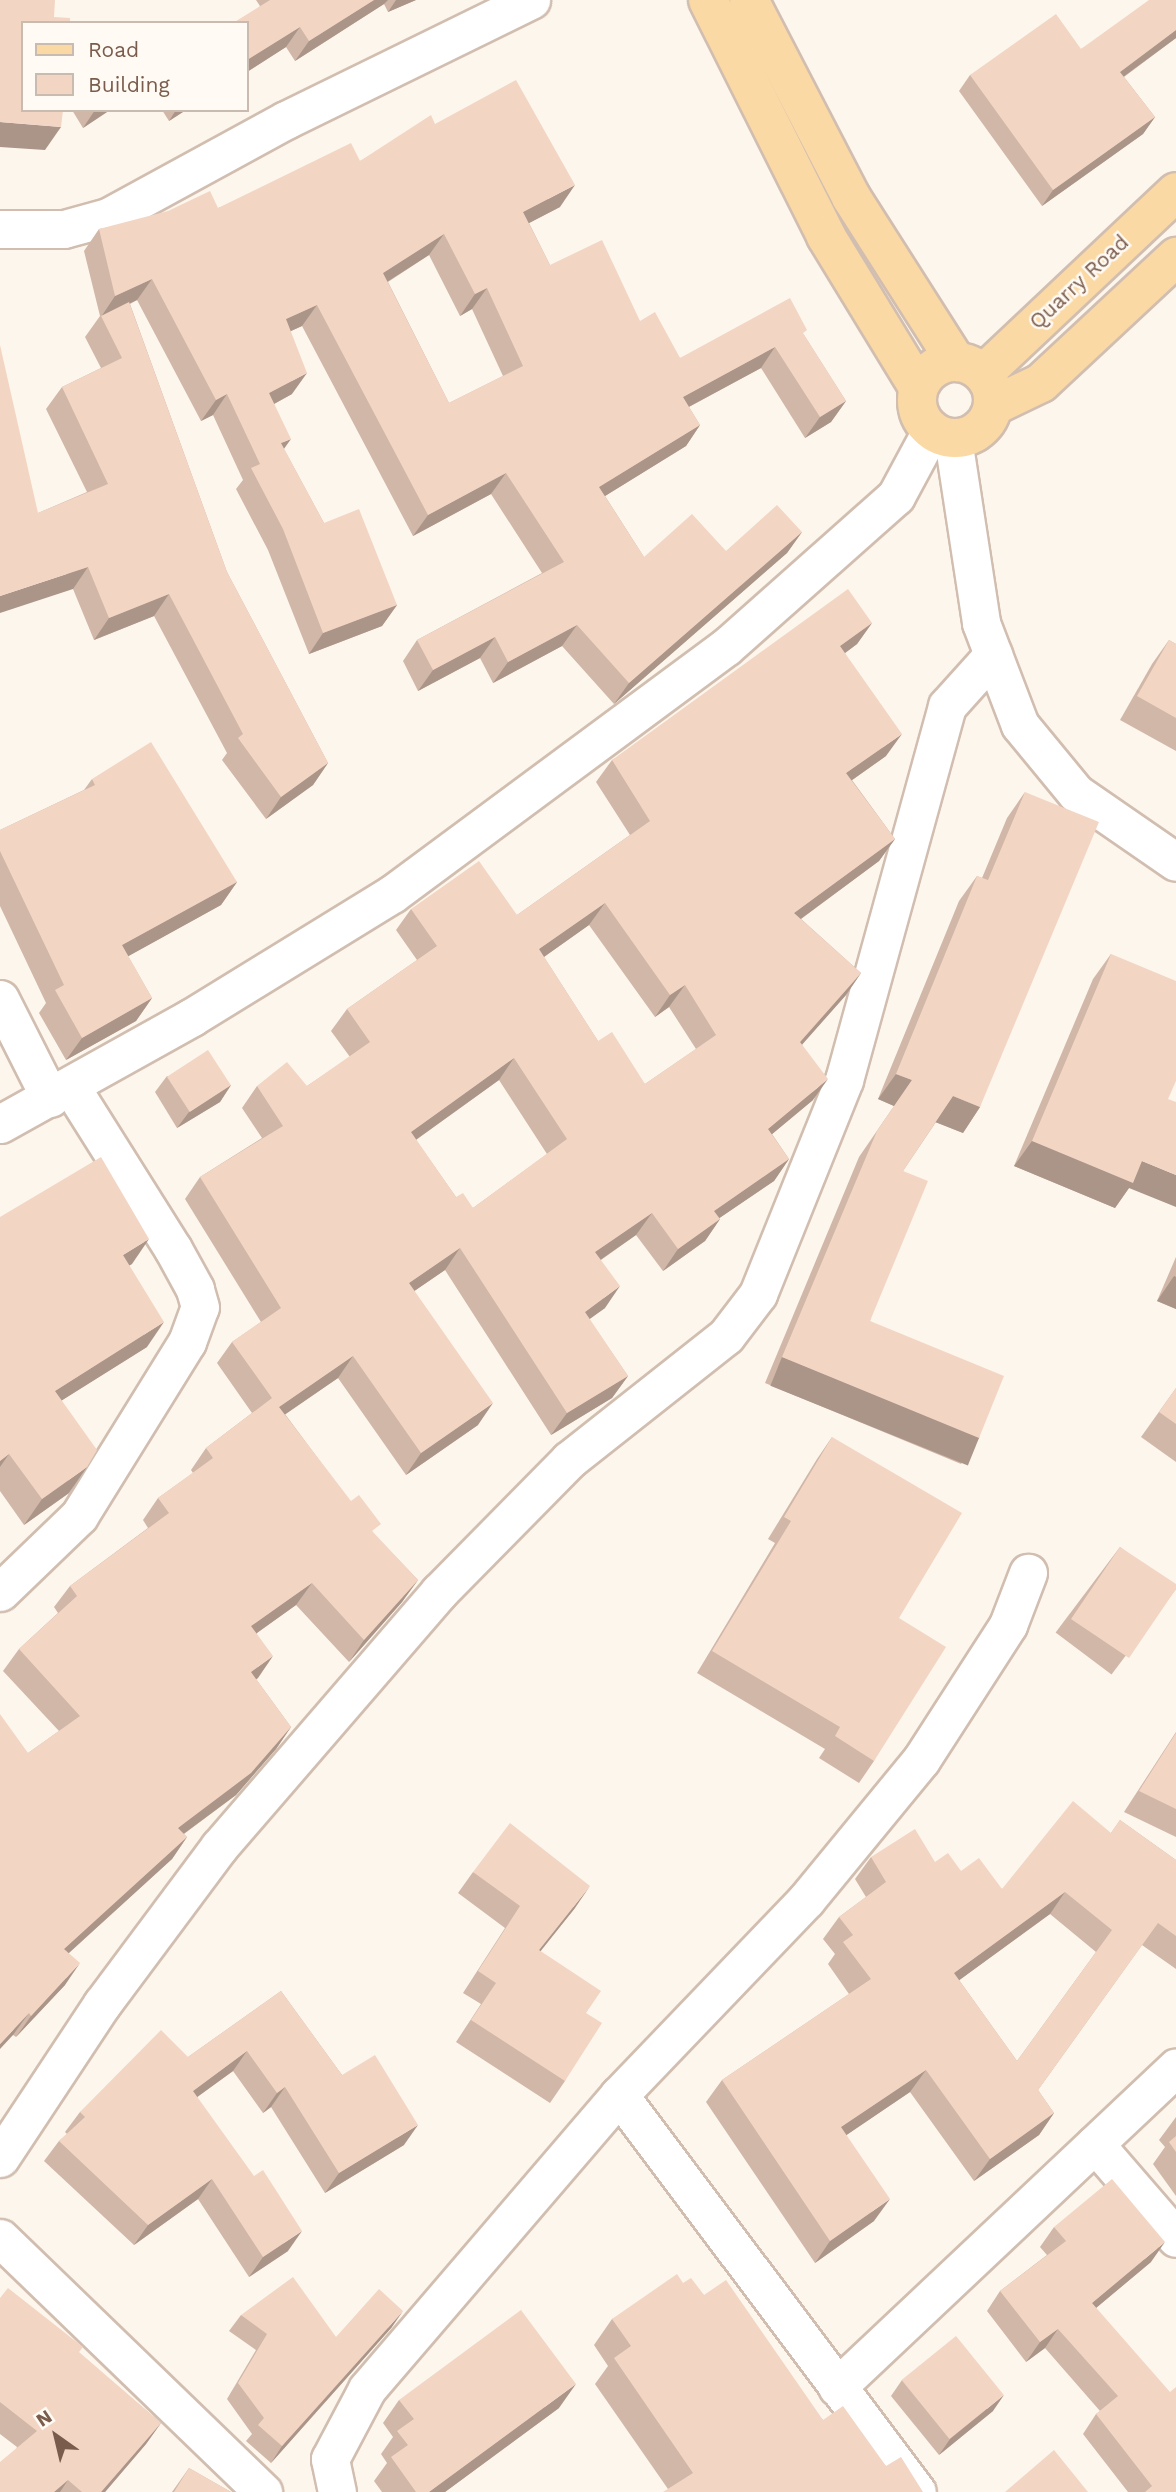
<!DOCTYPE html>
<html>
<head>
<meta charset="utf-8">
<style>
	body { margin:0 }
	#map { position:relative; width:1176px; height:2492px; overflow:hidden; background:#fdf6ec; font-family:"Work Sans",sans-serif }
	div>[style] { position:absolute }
	.roads { filter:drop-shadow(2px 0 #d1beb0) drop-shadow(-2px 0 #d1beb0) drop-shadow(0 2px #d1beb0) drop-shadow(0 -2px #d1beb0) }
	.minor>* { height:37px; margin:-18.5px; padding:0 18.5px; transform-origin:18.5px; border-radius:18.5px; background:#fff }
	.major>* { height:38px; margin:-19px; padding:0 19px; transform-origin:19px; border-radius:19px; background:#fbd9a5 }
	.major>.ring { margin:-19px; padding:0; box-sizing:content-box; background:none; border:38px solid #fbd9a5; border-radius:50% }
	.wall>* { inset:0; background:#d1b7a8; transform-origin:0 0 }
	.shaded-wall>* { inset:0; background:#aa9588; transform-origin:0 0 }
	.building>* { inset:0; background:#f3d5c3; transform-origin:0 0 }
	span { translate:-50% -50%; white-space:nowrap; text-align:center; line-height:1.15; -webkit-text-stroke:5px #fffaf3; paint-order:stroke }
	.street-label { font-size:21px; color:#7a5c4d }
	.legend { position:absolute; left:21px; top:21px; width:228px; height:91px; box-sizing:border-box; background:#fffaf3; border:2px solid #cabbb1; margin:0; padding:9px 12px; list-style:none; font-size:21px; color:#7a5c4d }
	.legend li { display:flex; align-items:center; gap:14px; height:35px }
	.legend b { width:35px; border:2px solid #cabbb1 }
	.north { position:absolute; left:21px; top:2401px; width:70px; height:70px; -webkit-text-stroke:5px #fffaf3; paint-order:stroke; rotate:326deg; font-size:19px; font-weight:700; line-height:28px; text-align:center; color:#7a5c4d }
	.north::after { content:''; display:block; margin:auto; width:24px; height:32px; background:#7a5c4d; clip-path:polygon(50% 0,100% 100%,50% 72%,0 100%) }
</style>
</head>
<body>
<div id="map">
	<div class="roads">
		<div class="minor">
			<div style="left:0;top:229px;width:64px"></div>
			<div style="left:64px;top:229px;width:46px;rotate:-15.3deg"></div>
			<div style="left:108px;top:217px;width:203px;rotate:-28.6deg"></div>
			<div style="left:286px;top:120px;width:273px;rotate:-26.1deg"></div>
			<div style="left:953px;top:439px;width:186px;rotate:81.3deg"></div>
			<div style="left:981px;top:623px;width:109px;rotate:69.1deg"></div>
			<div style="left:1020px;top:725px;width:88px;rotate:50.5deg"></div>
			<div style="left:1076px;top:793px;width:121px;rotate:34.6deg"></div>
			<div style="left:0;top:999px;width:111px;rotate:63.2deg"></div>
			<div style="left:0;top:1124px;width:220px;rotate:-29.1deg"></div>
			<div style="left:192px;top:1017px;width:235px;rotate:-31.6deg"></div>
			<div style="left:392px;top:894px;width:415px;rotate:-36.5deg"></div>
			<div style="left:726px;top:647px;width:227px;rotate:-41.6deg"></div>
			<div style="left:896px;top:496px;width:74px;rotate:-61.7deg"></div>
			<div style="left:0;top:1592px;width:110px;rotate:-43.9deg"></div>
			<div style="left:79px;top:1516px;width:205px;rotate:-58.2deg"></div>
			<div style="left:187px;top:1342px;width:37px;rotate:-70deg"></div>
			<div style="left:200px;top:1307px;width:19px;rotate:-106deg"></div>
			<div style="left:195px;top:1289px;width:46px;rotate:-118.8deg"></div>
			<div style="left:173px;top:1249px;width:191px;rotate:-122.2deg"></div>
			<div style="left:619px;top:2095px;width:496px;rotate:53.1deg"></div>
			<div style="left:1095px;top:2144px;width:124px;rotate:49.2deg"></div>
			<div style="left:0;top:2158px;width:185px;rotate:-56.5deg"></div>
			<div style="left:102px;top:2004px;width:196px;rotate:-53.3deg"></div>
			<div style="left:219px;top:1847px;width:337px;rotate:-49.2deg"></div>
			<div style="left:439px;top:1592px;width:185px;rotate:-45.4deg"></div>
			<div style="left:569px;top:1460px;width:200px;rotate:-38.3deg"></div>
			<div style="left:726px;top:1336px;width:53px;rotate:-52.7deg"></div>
			<div style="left:758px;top:1294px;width:231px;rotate:-68.1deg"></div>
			<div style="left:844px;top:1080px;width:388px;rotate:-74.6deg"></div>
			<div style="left:947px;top:706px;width:69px;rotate:-48deg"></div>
			<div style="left:0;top:2238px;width:366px;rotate:44deg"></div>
			<div style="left:837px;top:2387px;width:466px;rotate:-43.3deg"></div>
			<div style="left:337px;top:2492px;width:34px;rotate:-102deg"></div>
			<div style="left:330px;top:2459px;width:79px;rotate:-62.1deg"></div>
			<div style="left:367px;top:2389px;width:387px;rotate:-49.4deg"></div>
			<div style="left:619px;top:2095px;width:270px;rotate:-46.2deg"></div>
			<div style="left:806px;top:1900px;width:181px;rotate:-50.6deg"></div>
			<div style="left:921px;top:1760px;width:161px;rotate:-57.2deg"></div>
			<div style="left:1008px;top:1625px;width:56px;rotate:-69deg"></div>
		</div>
		<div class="major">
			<div style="left:708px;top:0;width:264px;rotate:63.4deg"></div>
			<div style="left:826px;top:236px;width:177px;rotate:58.6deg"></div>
			<div style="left:749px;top:0;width:222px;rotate:62.6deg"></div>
			<div style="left:851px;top:197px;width:196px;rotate:57.5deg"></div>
			<div class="ring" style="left:917px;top:362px;width:38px;height:38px"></div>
			<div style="left:983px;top:374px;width:265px;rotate:-43.3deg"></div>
			<div style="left:993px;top:406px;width:53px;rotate:-25.6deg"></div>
			<div style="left:1041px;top:383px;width:185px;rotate:-43deg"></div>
		</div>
	</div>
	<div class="wall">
		<div style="clip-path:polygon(256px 0,416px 0,388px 12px,384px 4px,295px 61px,286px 47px,247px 72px,247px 23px,260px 6px)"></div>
		<div style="clip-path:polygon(1176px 0,1176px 38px,1124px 77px,1155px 117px,1143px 134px,1042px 206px,959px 91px,970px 75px,1081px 49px)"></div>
		<div style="clip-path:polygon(72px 110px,110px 110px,83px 128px)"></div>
		<div style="clip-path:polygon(162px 110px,186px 110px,169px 121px)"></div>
		<div style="clip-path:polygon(evenodd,435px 124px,560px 207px,529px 223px,550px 265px,640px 321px,680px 358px,804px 335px,846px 401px,831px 422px,805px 438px,761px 368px,689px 407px,700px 425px,686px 446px,605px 496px,644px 557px,726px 551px,802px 532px,787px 553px,614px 704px,562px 646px,493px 683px,480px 658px,418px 691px,403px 661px,417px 640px,542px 573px,491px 494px,413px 536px,302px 326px,291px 331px,292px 394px,274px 404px,284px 449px,324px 523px,397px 605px,382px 626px,309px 654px,268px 550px,236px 489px,243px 480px,213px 415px,201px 421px,137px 300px,130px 304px,227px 572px,328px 763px,313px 785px,266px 819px,222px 760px,227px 753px,154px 616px,94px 640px,73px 589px,38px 513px,87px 492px,46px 409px,62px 387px,101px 368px,85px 337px,100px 316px,84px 251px,99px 229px,218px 208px,360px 161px,435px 124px,429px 255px,460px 316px,472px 309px,503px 376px,449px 403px,388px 282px,429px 255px)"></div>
		<div style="clip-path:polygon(evenodd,872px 623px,857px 644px,845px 653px,886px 756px,852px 780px,895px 839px,879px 861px,801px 919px,861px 973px,846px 995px,802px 1044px,813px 1100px,772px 1134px,789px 1159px,774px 1181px,719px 1218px,720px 1219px,705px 1241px,663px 1271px,636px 1235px,601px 1260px,605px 1308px,589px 1319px,628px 1376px,612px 1398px,551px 1435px,445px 1270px,414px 1291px,478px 1425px,406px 1475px,338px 1378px,285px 1414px,374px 1534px,418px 1580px,402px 1602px,349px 1662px,296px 1605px,257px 1633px,258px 1678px,256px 1679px,291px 1727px,276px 1749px,236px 1795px,184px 1834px,187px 1837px,172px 1859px,69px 1953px,65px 1985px,16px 2037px,13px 2035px,28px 1753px,59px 1731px,3px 1671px,19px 1649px,58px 1613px,54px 1607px,70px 1586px,148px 1528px,143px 1520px,158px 1498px,193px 1473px,191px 1470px,206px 1448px,252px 1413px,217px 1363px,232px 1342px,261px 1322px,185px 1199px,200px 1177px,262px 1138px,242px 1108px,257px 1086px,307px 1086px,350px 1057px,331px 1031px,347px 1009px,417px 960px,396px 930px,411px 909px,517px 915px,630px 835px,596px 782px,612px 760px,872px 623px,589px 925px,655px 1017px,669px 1007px,696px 1049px,645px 1084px,598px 1041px,544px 957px,589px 925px,872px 623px,499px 1080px,547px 1154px,473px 1208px,456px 1197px,416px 1140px,499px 1080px)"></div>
		<div style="clip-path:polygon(1169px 640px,1176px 644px,1176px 751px,1120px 720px,1152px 664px)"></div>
		<div style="clip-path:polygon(92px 779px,237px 882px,221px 905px,128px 956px,152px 998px,136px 1021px,66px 1060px,39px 1013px,46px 1003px,0 906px,0 830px,84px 790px)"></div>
		<div style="clip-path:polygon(1025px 792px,980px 1107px,963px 1133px,936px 1122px,903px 1171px,870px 1321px,979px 1438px,961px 1464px,765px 1383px,859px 1157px,894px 1106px,878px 1099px,959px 901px,977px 876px,982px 878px,1007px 818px)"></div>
		<div style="clip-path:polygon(1111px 954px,1168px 1099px,1129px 1188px,1115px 1208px,1014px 1166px,1093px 979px)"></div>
		<div style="clip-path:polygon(167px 1076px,231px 1085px,220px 1102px,177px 1128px,155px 1092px)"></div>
		<div style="clip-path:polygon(0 1217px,132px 1264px,129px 1265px,147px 1347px,62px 1400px,69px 1493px,24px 1525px,0 1491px)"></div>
		<div style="clip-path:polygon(1176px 1257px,1176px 1309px,1157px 1301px)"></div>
		<div style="clip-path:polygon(1176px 1388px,1176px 1462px,1141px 1437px)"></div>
		<div style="clip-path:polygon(832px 1437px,899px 1618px,874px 1761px,859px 1783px,819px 1758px,825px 1749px,697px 1673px,775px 1543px,768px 1539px,817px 1459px)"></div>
		<div style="left:1120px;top:1547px;width:70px;height:107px;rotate:37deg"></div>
		<div style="clip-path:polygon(1176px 1732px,1176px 1837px,1124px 1812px)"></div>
		<div style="clip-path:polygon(evenodd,1120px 1820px,1176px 1860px,1176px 1969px,1142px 1945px,1038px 2090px,1054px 2113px,1039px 2135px,974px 2181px,910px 2092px,846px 2135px,874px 2221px,815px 2263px,706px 2102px,722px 2080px,849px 1994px,828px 1964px,835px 1954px,823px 1939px,839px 1917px,866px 1897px,855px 1879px,871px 1857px,935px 1862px,961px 1871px,1002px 1889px,1111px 1833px,1120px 1820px,1050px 1914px,1096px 1952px,1017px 2061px,959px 1980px,1050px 1914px)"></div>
		<div style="clip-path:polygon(473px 1872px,575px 1908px,540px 1951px,586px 2013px,565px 2081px,550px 2103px,456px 2042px,481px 2004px,463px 1993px,505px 1928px,458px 1893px)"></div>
		<div style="clip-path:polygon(281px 1991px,342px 2075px,404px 2145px,325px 2193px,271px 2107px,263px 2113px,233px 2071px,197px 2097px,288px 2251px,249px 2277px,198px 2199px,134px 2245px,44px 2161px,59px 2141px,67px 2134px,65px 2132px,80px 2112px,188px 2057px)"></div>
		<div style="clip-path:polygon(1176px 2117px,1176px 2196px,1153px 2164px,1165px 2147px,1159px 2140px)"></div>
		<div style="clip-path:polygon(1054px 2227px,1151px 2262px,1096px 2308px,1176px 2492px,1128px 2492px,1083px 2434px,1096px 2414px,1100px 2411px,1045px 2348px,1026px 2362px,987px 2311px,1000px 2291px,1047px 2255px,1040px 2247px)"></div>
		<div style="clip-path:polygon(683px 2283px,704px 2295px,823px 2420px,886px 2466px,668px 2489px,595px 2384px,608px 2366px,594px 2345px,612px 2319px)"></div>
		<div style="clip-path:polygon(0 2298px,79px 2353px,161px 2423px,146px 2444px,105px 2492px,0 2492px,17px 2447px,0 2434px)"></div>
		<div style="clip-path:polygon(241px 2315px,336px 2337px,392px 2327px,271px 2463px,246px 2441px,252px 2434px,227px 2399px,256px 2350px,229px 2331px)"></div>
		<div style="clip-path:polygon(902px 2380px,993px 2411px,939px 2455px,891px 2396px)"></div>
		<div style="clip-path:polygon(399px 2400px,559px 2408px,445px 2492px,382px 2492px,374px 2481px,387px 2463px,381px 2454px,393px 2437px,383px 2423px)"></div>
		<div style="clip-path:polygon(189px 2468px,231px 2492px,172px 2492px)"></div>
	</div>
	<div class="shaded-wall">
		<div style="clip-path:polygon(374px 0,388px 0,384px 4px,295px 61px,309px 41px)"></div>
		<div style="clip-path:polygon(396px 0,416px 0,388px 12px)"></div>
		<div style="clip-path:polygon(300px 27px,286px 47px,247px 72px,247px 60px)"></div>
		<div style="clip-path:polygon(1176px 30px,1176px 38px,1108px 88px,1120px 72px)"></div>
		<div style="clip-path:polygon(95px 110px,110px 110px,83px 128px)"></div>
		<div style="clip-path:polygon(176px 110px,186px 110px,169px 121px)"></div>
		<div style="clip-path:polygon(1155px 117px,1143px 134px,1042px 206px,1053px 190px)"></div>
		<div style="clip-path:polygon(0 122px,61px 127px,45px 150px,0 147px)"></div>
		<div style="clip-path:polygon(575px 185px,560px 207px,508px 234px,523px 212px)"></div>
		<div style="clip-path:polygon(444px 234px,429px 255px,368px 294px,383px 273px)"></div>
		<div style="clip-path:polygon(152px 279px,137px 300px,101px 317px,115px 296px)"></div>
		<div style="clip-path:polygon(487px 288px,472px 309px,460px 316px,475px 294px)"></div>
		<div style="clip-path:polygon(317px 305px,302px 326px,271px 340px,286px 319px)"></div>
		<div style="clip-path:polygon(775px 347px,761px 368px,668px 418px,683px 397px)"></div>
		<div style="clip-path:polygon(307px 373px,292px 394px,254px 415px,269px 393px)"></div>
		<div style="clip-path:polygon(227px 394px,213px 415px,201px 421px,216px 400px)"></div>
		<div style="clip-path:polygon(846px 401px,831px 422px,805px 438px,820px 417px)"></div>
		<div style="clip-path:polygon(700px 425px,686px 446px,584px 509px,599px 487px)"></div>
		<div style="clip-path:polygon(291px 439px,276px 460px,281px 443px)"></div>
		<div style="clip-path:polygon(506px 473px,491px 494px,413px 536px,428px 515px)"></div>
		<div style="clip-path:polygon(802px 532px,787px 553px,614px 704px,629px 683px)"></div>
		<div style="clip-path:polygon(88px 567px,73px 589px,0 613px,0 596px)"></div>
		<div style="clip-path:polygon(169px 594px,154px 616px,94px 640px,109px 618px)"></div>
		<div style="clip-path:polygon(397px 605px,382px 626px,309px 654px,323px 633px)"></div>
		<div style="clip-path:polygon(872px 623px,857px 644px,825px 668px,840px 646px)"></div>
		<div style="clip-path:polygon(577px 625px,562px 646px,493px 683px,508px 662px)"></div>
		<div style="clip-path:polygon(495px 637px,480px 658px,418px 691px,433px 670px)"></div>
		<div style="clip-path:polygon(902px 734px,886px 756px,831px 795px,846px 773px)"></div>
		<div style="clip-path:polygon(328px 763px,313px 785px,266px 819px,281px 797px)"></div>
		<div style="clip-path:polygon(895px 839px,879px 861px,779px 935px,794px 913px)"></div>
		<div style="clip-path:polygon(237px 882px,221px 905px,107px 968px,122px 945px)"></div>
		<div style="clip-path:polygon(605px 903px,589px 925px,524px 971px,539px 949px)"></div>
		<div style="clip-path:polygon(861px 973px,846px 995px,785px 1064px,800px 1042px)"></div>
		<div style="clip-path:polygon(685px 985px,669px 1007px,655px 1017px,670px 995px)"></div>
		<div style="clip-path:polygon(152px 998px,136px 1021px,66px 1060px,82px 1038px)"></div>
		<div style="clip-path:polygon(514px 1058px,499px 1080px,396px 1154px,411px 1132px)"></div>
		<div style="clip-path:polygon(896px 1074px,912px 1080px,894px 1106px,878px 1099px)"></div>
		<div style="clip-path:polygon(828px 1079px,813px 1100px,753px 1150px,768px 1129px)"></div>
		<div style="clip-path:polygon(231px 1085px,220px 1102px,177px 1128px,189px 1112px)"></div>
		<div style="clip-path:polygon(953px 1096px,980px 1107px,963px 1133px,935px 1122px)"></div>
		<div style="clip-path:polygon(1032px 1141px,1142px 1161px,1176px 1175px,1176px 1207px,1129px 1188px,1115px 1208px,1014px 1166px)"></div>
		<div style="clip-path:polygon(789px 1159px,774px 1181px,699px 1232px,714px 1211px)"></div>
		<div style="clip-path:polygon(652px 1213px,636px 1235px,580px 1274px,595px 1252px)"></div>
		<div style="clip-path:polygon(720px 1219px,705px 1241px,663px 1271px,678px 1249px)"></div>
		<div style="clip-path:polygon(149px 1239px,132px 1264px,105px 1280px,123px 1255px)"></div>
		<div style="clip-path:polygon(460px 1248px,445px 1270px,394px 1305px,409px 1283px)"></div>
		<div style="clip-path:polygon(1174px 1276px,1176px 1277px,1176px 1309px,1157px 1301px)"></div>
		<div style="clip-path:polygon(620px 1286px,605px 1308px,569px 1334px,585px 1312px)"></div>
		<div style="clip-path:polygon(164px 1322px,147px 1347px,37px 1416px,55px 1391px)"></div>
		<div style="clip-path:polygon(353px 1356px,338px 1378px,264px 1429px,279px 1407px)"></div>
		<div style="left:782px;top:1357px;width:213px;height:31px;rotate:22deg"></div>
		<div style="clip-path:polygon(628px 1376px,612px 1398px,551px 1435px,567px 1413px)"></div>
		<div style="clip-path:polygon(493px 1403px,478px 1425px,406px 1475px,421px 1453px)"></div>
		<div style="clip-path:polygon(9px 1454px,0 1467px,0 1461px)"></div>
		<div style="clip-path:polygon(87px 1467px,69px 1493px,24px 1525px,42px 1499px)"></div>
		<div style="clip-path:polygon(418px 1580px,402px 1602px,349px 1662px,364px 1640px)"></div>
		<div style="clip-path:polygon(312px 1583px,296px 1605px,236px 1648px,251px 1626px)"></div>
		<div style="clip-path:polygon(273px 1656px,258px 1678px,235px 1694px,251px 1672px)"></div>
		<div style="clip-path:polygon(291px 1727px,276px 1749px,236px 1795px,163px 1849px,178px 1828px)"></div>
		<div style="clip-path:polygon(187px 1837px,172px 1859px,49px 1971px,64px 1949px)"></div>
		<div style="clip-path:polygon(590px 1886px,575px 1908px,524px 1972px,539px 1950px)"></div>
		<div style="clip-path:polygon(1065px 1892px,1050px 1914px,939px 1995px,954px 1973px)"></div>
		<div style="clip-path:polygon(80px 1963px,65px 1985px,16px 2037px,31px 2016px)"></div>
		<div style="clip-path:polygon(29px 2013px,13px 2035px,0 2049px,0 2044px)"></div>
		<div style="clip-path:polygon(247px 2051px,233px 2071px,178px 2111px,193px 2091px)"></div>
		<div style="clip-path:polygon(926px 2070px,910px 2092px,826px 2149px,841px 2127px)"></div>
		<div style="clip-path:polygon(285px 2087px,271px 2107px,263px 2113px,277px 2093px)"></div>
		<div style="clip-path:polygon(1054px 2113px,1039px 2135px,974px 2181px,990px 2159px)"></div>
		<div style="clip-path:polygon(418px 2125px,404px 2145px,325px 2193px,339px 2173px)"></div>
		<div style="clip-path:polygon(212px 2179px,198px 2199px,134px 2245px,148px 2225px)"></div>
		<div style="clip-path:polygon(890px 2199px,874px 2221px,815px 2263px,830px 2241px)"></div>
		<div style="clip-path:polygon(302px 2231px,288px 2251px,249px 2277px,263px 2257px)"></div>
		<div style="clip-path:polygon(1165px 2242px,1151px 2262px,1078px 2323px,1092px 2303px)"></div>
		<div style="clip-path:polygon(403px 2311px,392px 2327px,271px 2463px,282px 2446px)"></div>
		<div style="clip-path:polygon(1058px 2329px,1045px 2348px,1026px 2362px,1040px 2342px)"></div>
		<div style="clip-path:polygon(576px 2384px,559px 2408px,445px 2492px,429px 2492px)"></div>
		<div style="clip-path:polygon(1004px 2395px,993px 2411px,939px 2455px,950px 2439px)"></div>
		<div style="clip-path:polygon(161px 2423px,146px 2444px,105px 2492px,101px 2492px)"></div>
		<div style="clip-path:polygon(68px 2480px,60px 2492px,54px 2492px)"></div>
	</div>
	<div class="building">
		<div style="clip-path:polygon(0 0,55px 0,54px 17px,70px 18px,70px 23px,23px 23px,23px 110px,63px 110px,61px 127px,0 122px)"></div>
		<div style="clip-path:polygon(270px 0,374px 0,309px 41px,300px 27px,247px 60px,247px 23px,233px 23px)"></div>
		<div style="clip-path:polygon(1149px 0,1176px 0,1176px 30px,1120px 72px,1155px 117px,1053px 190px,970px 75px,1056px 14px,1081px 49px)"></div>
		<div style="clip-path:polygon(evenodd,516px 80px,575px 185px,523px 212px,550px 265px,602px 240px,640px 321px,655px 312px,680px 358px,790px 298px,807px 330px,803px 333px,846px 401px,820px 417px,775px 347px,683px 397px,700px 425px,599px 487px,644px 557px,692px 514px,726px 551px,777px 505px,802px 532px,629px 683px,577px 625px,508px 662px,495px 637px,433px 670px,417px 640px,564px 562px,506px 473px,428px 515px,317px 305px,286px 319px,307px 373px,269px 393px,291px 439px,281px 443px,324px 523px,359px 509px,397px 605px,323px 633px,283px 529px,251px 468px,260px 464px,227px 394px,216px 400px,152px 279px,115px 296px,99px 229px,168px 211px,210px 191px,218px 208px,351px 143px,360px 161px,431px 115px,435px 124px,516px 80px,444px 234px,475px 294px,487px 288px,523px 366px,449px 403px,383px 273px,444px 234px)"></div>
		<div style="clip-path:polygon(129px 302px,227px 572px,328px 763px,281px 797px,238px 738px,243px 734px,169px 594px,109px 618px,88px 567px,0 596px,0 345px,38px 513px,108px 484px,62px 387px,122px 358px,101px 316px)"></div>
		<div style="clip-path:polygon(evenodd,848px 589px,872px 623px,840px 646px,902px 734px,846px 773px,895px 839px,794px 913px,861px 973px,800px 1042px,828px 1079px,768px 1129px,789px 1159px,714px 1211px,720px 1219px,678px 1249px,652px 1213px,595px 1252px,620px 1286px,585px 1312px,628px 1376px,567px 1413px,460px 1248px,409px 1283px,493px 1403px,421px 1453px,353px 1356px,279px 1407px,351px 1501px,359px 1495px,381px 1524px,372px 1531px,418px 1580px,364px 1640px,312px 1583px,251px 1626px,273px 1656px,251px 1672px,291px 1727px,251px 1773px,178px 1828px,187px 1837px,64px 1949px,80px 1963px,31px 2016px,29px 2013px,0 2044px,0 1714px,28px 1753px,80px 1716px,19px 1649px,77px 1596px,70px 1586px,169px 1513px,158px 1498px,213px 1458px,206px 1448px,272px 1398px,232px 1342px,281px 1308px,200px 1177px,283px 1126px,257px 1086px,287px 1062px,307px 1086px,370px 1042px,347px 1009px,437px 946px,411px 909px,479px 861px,517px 915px,650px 821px,612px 760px,848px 589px,605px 903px,670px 995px,685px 985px,716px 1035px,645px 1084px,612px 1032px,598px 1041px,539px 949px,605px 903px,848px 589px,514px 1058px,567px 1139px,473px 1208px,463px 1193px,456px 1197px,411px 1132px,514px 1058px)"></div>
		<div style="clip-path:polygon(1169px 640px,1176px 644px,1176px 718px,1137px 696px)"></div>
		<div style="clip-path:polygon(151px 742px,237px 882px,122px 945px,152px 998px,82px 1038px,55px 990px,64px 985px,0 851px,0 830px,95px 785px,92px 779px)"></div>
		<div style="clip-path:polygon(1025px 792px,1099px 822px,980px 1107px,953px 1096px,903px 1171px,928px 1181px,870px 1321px,1004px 1376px,979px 1438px,782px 1357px,877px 1131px,912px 1080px,896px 1074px,977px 876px,988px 880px)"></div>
		<div style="clip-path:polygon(1111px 954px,1176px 981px,1176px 1081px,1168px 1099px,1176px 1102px,1176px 1175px,1142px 1161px,1133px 1183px,1032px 1141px)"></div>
		<div style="left:208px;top:1050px;width:42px;height:49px;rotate:57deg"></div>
		<div style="clip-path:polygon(101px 1157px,149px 1239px,123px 1255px,164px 1322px,55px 1391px,97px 1450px,87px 1467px,42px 1499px,9px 1454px,0 1461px,0 1217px)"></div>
		<div style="clip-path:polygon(1176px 1388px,1176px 1424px,1159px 1412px)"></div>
		<div style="clip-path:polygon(832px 1437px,962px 1513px,899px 1618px,946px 1647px,874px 1761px,835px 1736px,840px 1727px,712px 1651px,791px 1521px,784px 1517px)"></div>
		<div style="clip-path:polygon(1120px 1547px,1176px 1584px,1176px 1589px,1129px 1658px,1071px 1619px)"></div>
		<div style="clip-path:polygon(1176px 1733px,1176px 1809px,1139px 1791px)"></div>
		<div style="clip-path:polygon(evenodd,1073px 1801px,1111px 1833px,1120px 1820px,1176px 1860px,1176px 1936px,1158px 1923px,1038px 2090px,1054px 2113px,990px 2159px,926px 2070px,841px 2127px,890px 2199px,830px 2241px,722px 2080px,871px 1979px,843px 1942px,853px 1935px,839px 1917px,886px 1882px,871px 1857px,915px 1829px,935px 1862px,948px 1853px,961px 1871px,979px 1858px,1002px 1889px,1073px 1801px,1065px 1892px,1112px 1930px,1017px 2061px,954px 1973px,1065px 1892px)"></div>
		<div style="clip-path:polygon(510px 1823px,590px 1886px,539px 1950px,601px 1991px,586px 2013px,602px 2023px,565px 2081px,471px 2020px,496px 1983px,478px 1971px,520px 1906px,473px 1872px)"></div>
		<div style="clip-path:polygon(281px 1991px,342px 2075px,375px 2055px,418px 2125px,339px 2173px,285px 2087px,277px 2093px,247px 2051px,193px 2091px,254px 2176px,263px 2170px,302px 2231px,263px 2257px,212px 2179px,148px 2225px,59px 2141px,85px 2117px,80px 2112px,161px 2030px,188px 2057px)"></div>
		<div style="clip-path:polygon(1176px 2136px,1176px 2152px,1169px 2142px)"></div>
		<div style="clip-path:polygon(1112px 2179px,1165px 2242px,1092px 2303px,1170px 2392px,1176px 2387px,1176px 2492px,1145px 2492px,1152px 2486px,1096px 2414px,1118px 2396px,1058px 2329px,1040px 2342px,1000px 2291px,1066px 2241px,1054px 2227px)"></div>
		<div style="clip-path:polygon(677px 2274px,683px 2283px,691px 2278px,704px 2295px,726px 2280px,823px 2420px,843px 2406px,886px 2466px,901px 2457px,923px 2492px,663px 2492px,693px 2473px,614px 2358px,631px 2346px,612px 2319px)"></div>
		<div style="clip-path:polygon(293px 2277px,336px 2337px,379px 2289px,403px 2311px,282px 2446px,258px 2425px,264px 2418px,238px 2383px,267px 2334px,241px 2315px)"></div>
		<div style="clip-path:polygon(8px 2288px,83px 2347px,79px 2352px,161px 2423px,101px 2492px,82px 2492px,68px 2480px,54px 2492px,0 2492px,0 2462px,37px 2431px,0 2402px,0 2298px)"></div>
		<div style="clip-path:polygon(521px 2310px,576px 2384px,429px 2492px,416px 2492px,391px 2457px,408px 2445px,397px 2431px,414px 2419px,399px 2400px)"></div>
		<div style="left:956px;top:2336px;width:76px;height:70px;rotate:51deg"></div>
		<div style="clip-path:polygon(1054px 2450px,1088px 2492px,1005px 2492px)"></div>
		<div style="clip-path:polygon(189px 2468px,231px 2492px,174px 2492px)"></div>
	</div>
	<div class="street-label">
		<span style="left:1079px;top:282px;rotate:-43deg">Quarry Road</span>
	</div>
	<ul class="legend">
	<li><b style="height:9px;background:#fbd9a5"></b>Road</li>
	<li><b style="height:19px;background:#f3d5c3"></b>Building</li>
	</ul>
	<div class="north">N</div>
</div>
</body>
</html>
